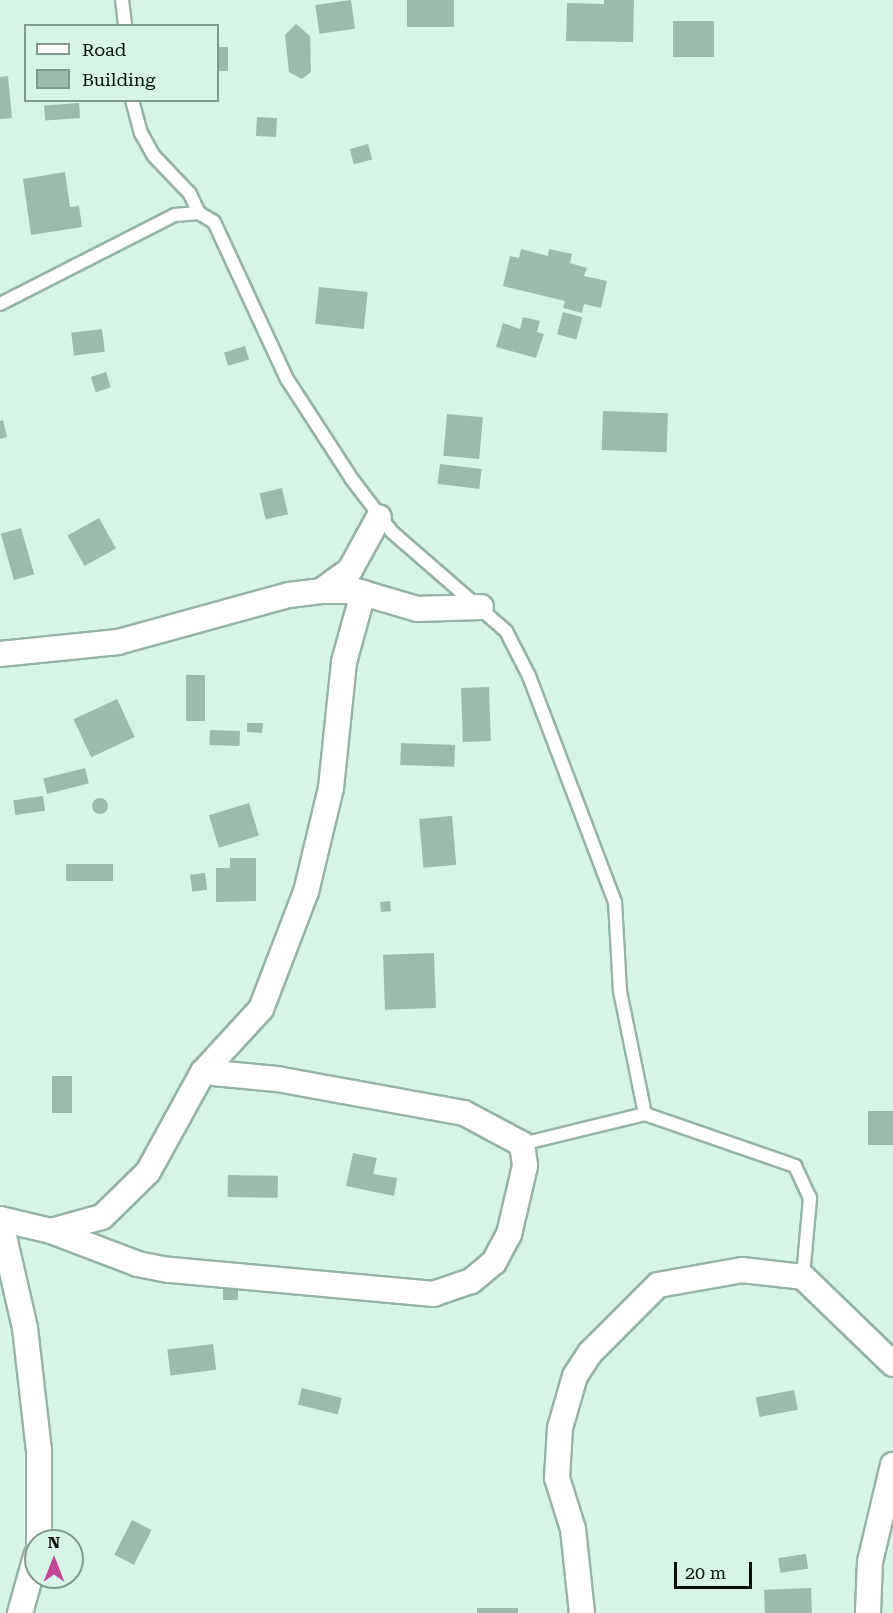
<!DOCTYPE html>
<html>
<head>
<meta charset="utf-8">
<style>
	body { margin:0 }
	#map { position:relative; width:893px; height:1613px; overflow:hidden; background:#d6f5e6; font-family:"Roboto Serif",serif }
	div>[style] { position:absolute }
	.building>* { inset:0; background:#9dbbad; transform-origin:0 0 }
	.round { border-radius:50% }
	.roads { filter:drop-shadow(2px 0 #96b3a5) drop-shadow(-2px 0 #96b3a5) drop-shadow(0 2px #96b3a5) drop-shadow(0 -2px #96b3a5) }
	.lane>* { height:12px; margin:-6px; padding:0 6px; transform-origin:6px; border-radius:6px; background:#fff }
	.street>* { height:24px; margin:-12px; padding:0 12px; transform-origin:12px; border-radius:12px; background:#fff }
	span { translate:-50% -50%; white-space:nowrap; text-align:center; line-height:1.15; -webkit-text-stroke:6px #d6f5e6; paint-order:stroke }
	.legend { position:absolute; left:24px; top:24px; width:195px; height:78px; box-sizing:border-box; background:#d6f5e6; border:2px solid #82998e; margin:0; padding:8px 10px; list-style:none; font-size:18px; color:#050f0a }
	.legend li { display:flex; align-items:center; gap:12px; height:30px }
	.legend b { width:30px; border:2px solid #82998e }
	.north { position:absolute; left:24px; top:1529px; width:60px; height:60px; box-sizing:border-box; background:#d6f5e6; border:2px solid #82998e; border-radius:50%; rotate:0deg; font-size:16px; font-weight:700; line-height:24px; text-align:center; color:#050f0a }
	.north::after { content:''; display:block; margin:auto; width:21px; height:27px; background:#c44796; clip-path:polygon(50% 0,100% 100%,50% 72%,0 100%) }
	.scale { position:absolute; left:674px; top:1562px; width:78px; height:27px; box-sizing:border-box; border:3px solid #050f0a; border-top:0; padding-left:8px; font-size:18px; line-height:21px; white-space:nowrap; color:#050f0a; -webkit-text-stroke:4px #d6f5e6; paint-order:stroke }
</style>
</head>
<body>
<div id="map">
	<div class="building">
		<div style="left:351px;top:0;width:29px;height:36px;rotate:82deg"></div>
		<div style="left:407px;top:0;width:47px;height:27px"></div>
		<div style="clip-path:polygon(604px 0,634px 0,633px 42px,566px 41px,567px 3px,604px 4px)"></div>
		<div style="left:673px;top:21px;width:41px;height:36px"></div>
		<div style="clip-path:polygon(296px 24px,310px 36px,311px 72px,302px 79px,289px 72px,285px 35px)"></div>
		<div style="left:218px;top:47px;width:10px;height:24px"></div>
		<div style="clip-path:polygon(8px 76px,12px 118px,0 119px,0 77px)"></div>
		<div style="left:79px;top:103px;width:15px;height:35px;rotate:86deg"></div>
		<div style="left:257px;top:117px;width:20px;height:19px;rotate:3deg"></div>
		<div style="left:368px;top:144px;width:16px;height:19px;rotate:75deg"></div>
		<div style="clip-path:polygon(65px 172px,70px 207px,79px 206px,82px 227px,31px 235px,23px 179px)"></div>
		<div style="clip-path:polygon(521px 249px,548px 256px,549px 249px,572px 254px,570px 263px,587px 268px,584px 276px,607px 281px,601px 308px,584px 304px,582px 313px,563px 308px,565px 301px,503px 286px,510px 256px,519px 258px)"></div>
		<div style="left:319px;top:287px;width:49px;height:37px;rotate:6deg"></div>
		<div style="left:563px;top:312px;width:20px;height:23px;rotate:15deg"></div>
		<div style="clip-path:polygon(523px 317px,540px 321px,537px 332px,544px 334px,536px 358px,496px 347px,503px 323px,520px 329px)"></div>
		<div style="left:102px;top:329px;width:23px;height:31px;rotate:83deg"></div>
		<div style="left:245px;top:346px;width:14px;height:22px;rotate:73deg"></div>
		<div style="left:106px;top:372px;width:16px;height:16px;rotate:72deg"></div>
		<div style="left:603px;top:411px;width:65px;height:39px;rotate:2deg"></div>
		<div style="left:447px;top:414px;width:36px;height:42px;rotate:5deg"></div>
		<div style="clip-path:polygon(3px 420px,7px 437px,0 439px,0 421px)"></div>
		<div style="left:440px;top:464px;width:42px;height:20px;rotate:7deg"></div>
		<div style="left:282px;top:488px;width:27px;height:23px;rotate:77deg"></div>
		<div style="left:99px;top:518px;width:35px;height:36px;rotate:61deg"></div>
		<div style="left:21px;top:528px;width:48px;height:21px;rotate:74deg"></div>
		<div style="left:186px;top:675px;width:19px;height:46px"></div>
		<div style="left:489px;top:687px;width:54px;height:28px;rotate:88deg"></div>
		<div style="left:117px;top:699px;width:42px;height:48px;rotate:65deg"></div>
		<div style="clip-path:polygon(247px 723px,263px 723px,262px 733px,247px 732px)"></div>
		<div style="left:210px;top:730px;width:30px;height:15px;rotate:2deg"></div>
		<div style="left:401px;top:743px;width:54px;height:22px;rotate:2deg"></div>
		<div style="left:85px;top:768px;width:16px;height:43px;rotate:76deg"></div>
		<div style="left:43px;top:796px;width:15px;height:30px;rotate:82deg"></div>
		<div class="round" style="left:92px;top:798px;width:16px;height:16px"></div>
		<div style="left:249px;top:803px;width:34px;height:42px;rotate:73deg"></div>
		<div style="left:452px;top:816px;width:49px;height:33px;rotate:85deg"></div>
		<div style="clip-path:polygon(230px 858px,256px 858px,256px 901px,216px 902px,216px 868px,230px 868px)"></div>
		<div style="left:66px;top:864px;width:47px;height:17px"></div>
		<div style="left:205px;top:873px;width:17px;height:15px;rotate:83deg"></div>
		<div style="left:390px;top:901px;width:10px;height:10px;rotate:84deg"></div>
		<div style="left:434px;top:953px;width:55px;height:51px;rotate:88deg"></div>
		<div style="left:52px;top:1076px;width:20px;height:37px"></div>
		<div style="left:893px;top:1111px;width:34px;height:25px;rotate:90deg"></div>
		<div style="clip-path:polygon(353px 1153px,377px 1158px,373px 1174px,397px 1178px,394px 1196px,346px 1186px)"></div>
		<div style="left:228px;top:1175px;width:50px;height:22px;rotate:1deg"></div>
		<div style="left:223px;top:1286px;width:15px;height:14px"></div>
		<div style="left:213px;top:1344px;width:26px;height:46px;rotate:83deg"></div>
		<div style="left:302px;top:1388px;width:41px;height:17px;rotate:14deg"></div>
		<div style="left:794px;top:1390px;width:20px;height:39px;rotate:79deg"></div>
		<div style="left:132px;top:1520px;width:22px;height:39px;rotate:27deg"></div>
		<div style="left:806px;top:1554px;width:15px;height:28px;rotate:82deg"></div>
		<div style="left:811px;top:1588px;width:25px;height:47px;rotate:88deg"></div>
		<div style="left:477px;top:1608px;width:41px;height:5px"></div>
	</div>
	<div class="roads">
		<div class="lane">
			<div style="left:122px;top:0;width:26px;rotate:83deg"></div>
			<div style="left:132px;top:100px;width:34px;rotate:75deg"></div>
			<div style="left:141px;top:133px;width:26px;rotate:61deg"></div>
			<div style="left:154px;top:156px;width:52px;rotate:46.5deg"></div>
			<div style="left:190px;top:194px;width:21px;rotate:65deg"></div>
			<div style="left:0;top:304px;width:196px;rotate:-27deg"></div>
			<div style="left:175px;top:215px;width:24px;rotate:-5deg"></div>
			<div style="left:199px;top:213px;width:17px;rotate:31deg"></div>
			<div style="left:214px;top:222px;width:173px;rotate:65.1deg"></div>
			<div style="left:287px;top:379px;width:118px;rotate:57.1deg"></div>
			<div style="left:351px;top:478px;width:68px;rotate:52.8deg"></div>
			<div style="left:392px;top:532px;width:151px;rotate:41deg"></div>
			<div style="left:506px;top:631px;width:51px;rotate:62.9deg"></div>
			<div style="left:529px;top:676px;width:242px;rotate:69.2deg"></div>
			<div style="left:615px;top:902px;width:89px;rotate:86.8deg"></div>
			<div style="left:620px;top:991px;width:126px;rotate:78.5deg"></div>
			<div style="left:645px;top:1114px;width:159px;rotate:19.1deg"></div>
			<div style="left:795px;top:1166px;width:35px;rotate:65deg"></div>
			<div style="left:810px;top:1198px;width:79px;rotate:95.1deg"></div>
			<div style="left:522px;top:1144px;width:127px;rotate:-13.7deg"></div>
		</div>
		<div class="street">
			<div style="left:321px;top:591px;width:36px;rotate:-36deg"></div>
			<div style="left:350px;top:570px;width:60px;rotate:-61.3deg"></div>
			<div style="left:0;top:654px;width:119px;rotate:-5.8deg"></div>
			<div style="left:118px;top:642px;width:177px;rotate:-15.4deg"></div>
			<div style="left:289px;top:595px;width:32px;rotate:-7deg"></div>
			<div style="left:321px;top:591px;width:35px"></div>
			<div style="left:356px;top:591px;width:64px;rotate:16.4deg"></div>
			<div style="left:417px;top:609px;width:64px;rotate:-1.8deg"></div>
			<div style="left:203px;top:1072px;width:86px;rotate:-47.4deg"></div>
			<div style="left:261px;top:1009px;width:125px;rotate:-69deg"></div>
			<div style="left:306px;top:892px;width:107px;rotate:-76.5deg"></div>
			<div style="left:331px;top:788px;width:127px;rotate:-84.1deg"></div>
			<div style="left:344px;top:662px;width:72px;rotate:-74.6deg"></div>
			<div style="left:0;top:1219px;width:52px;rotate:13.2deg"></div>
			<div style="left:51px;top:1231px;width:53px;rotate:-15.4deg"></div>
			<div style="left:102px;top:1217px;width:64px;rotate:-44.4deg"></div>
			<div style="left:148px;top:1172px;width:114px;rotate:-61.2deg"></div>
			<div style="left:203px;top:1072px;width:74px;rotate:5.4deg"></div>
			<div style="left:277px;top:1079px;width:190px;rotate:10.3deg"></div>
			<div style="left:464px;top:1113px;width:66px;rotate:28.1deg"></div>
			<div style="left:522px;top:1144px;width:22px;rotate:82deg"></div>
			<div style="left:525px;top:1166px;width:70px;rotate:103.2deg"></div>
			<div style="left:509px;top:1234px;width:32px;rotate:118deg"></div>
			<div style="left:494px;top:1262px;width:30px;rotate:140deg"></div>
			<div style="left:471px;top:1281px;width:39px;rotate:161deg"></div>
			<div style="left:434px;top:1294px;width:267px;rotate:-174.8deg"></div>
			<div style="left:168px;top:1270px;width:31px;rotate:-169deg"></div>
			<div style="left:138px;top:1264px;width:93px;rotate:-159.2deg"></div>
			<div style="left:0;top:1219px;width:112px;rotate:77.1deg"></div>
			<div style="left:25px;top:1328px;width:123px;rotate:83.5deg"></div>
			<div style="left:39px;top:1450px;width:91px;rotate:90deg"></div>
			<div style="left:20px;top:1613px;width:59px;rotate:-74.3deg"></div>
			<div style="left:582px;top:1613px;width:84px;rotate:-96.1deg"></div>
			<div style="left:573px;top:1529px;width:53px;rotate:-107.4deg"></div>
			<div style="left:557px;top:1478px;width:50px;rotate:-86.6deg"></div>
			<div style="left:560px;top:1428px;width:54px;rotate:-73.9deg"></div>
			<div style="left:575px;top:1376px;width:27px;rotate:-57deg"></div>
			<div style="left:590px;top:1353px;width:96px;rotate:-45deg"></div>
			<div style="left:658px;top:1285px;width:85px;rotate:-10.1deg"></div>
			<div style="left:742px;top:1270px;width:61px;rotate:6.5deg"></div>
			<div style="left:803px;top:1277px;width:125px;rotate:44deg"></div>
			<div style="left:868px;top:1613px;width:51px;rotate:-87.8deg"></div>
			<div style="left:870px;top:1562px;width:100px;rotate:-76.7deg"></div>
		</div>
	</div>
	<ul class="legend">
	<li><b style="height:8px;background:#fff"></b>Road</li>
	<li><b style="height:16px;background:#9dbbad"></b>Building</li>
	</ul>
	<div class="north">N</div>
	<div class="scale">20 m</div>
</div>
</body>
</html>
